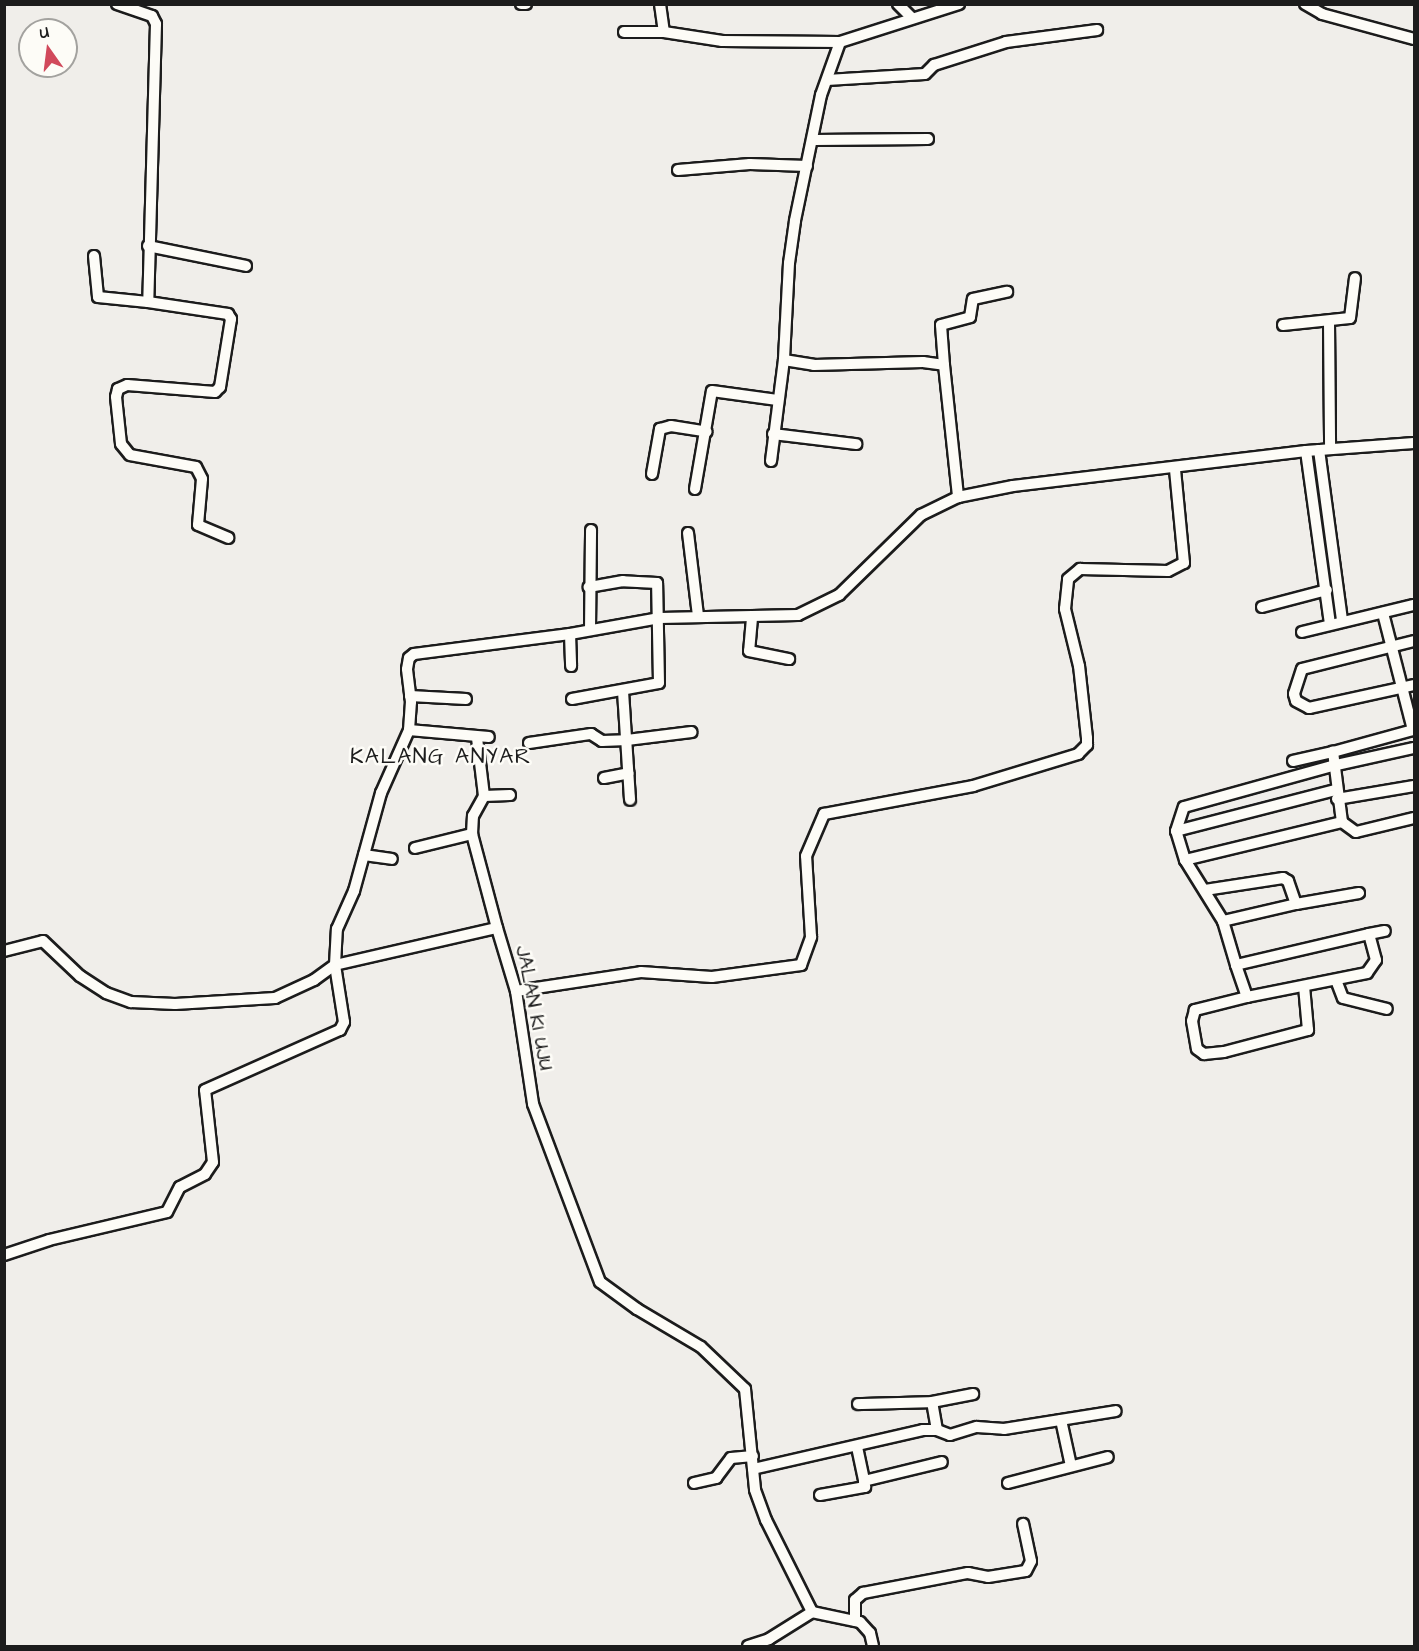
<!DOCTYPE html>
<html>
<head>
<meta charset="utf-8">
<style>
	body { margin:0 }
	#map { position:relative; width:1419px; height:1651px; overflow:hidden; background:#f0eeea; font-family:"Architects Daughter",sans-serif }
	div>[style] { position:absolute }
	.roads { filter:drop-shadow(2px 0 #1c1c1c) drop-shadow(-2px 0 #1c1c1c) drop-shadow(0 2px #1c1c1c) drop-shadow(0 -2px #1c1c1c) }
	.minor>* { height:10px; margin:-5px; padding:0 5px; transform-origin:5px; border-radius:5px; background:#fdfcf7 }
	span { translate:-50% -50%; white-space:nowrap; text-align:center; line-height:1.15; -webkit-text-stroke:5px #fdfcf7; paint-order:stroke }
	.street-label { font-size:20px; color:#1c1c1c }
	.quarter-label { font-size:22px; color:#1c1c1c; letter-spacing:1.5px }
	.frame { position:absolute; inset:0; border:6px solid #1c1c1c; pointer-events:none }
	.north { position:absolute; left:18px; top:18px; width:60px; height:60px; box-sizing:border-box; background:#fdfcf7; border:2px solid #a3a29f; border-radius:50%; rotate:346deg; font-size:16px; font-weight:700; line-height:24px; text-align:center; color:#1c1c1c }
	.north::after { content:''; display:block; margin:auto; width:21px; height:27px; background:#d1495b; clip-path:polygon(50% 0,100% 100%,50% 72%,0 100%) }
</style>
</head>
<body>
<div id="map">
	<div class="roads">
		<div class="minor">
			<div style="left:117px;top:4px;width:37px;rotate:19deg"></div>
			<div style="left:152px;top:16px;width:9px;rotate:63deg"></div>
			<div style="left:156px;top:24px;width:278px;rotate:91.6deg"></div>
			<div style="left:148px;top:302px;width:81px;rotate:8.5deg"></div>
			<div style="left:228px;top:314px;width:6px;rotate:59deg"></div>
			<div style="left:231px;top:319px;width:69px;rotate:99.2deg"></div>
			<div style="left:220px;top:387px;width:7px;rotate:135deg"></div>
			<div style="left:215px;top:392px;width:88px;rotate:-175.5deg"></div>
			<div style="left:127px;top:385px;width:10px;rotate:156deg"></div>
			<div style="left:118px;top:389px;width:8px;rotate:104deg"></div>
			<div style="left:116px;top:397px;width:47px;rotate:83.9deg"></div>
			<div style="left:121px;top:444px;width:14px;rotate:51deg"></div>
			<div style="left:130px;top:455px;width:67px;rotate:10.3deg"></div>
			<div style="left:196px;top:467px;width:13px;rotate:63deg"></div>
			<div style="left:202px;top:479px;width:46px;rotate:95deg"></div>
			<div style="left:198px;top:525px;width:33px;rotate:23deg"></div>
			<div style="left:521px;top:4px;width:5px"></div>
			<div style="left:660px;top:4px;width:28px;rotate:82deg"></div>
			<div style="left:898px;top:4px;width:18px;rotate:45deg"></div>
			<div style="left:1305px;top:4px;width:20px;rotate:30deg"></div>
			<div style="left:1322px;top:14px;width:95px;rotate:15.2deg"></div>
			<div style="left:624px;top:32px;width:40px"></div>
			<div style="left:664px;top:32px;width:59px;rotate:8.8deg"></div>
			<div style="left:722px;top:41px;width:118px;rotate:0.5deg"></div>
			<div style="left:840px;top:42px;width:125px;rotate:-17.7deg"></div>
			<div style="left:840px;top:42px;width:56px;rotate:109.7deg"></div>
			<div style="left:821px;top:95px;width:129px;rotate:101.7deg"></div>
			<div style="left:795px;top:221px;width:42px;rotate:98.1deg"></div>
			<div style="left:789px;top:263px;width:97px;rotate:93deg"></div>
			<div style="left:784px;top:360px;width:30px;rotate:9deg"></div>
			<div style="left:814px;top:365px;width:109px;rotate:-1.6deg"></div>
			<div style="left:923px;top:362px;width:21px;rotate:8deg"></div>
			<div style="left:944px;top:365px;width:133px;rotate:83.9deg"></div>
			<div style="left:827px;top:80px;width:98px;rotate:-3.5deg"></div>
			<div style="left:925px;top:74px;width:13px;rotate:-45deg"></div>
			<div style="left:934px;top:65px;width:76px;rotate:-17.7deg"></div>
			<div style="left:1006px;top:42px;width:92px;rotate:-7.5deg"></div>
			<div style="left:814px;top:140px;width:114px;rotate:-0.5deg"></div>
			<div style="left:678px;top:170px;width:72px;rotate:-4.8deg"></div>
			<div style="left:750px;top:164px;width:57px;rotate:2deg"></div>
			<div style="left:148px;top:246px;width:100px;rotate:11.5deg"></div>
			<div style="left:94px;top:256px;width:41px;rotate:84.4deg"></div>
			<div style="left:98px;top:297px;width:50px;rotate:5.7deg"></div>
			<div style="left:1329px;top:322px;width:127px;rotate:89.5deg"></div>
			<div style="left:1283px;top:325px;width:67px;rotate:-6deg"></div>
			<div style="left:1350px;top:318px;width:40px;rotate:-82.9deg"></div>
			<div style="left:944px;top:365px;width:40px;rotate:-94.3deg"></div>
			<div style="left:941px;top:325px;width:30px;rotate:-15deg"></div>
			<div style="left:970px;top:317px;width:18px;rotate:-81deg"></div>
			<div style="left:973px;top:299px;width:35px;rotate:-12deg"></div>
			<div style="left:773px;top:434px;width:84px;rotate:6.9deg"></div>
			<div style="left:1319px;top:450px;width:172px;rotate:82.3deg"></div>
			<div style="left:1306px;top:451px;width:174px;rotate:82.1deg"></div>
			<div style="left:771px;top:461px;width:102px;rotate:-82.7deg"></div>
			<div style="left:652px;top:474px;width:46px;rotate:-79.9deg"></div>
			<div style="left:660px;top:429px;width:11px;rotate:-15deg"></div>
			<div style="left:671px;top:426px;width:36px;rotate:9deg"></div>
			<div style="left:695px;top:489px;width:99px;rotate:-80.2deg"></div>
			<div style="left:712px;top:391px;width:66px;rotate:7.9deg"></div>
			<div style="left:688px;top:533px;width:84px;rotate:83.1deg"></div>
			<div style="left:1262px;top:607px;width:67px;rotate:-14.7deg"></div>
			<div style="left:752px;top:618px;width:33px;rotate:95deg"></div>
			<div style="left:749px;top:651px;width:41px;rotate:11.3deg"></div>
			<div style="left:590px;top:630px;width:100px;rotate:-89.4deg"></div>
			<div style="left:1302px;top:632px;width:115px;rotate:-13.6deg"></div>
			<div style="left:570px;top:634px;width:32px;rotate:88deg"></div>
			<div style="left:1414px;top:641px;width:115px;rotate:166deg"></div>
			<div style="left:1302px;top:669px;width:26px;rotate:108deg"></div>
			<div style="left:1294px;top:694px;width:7px;rotate:74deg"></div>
			<div style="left:1296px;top:701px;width:15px;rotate:28deg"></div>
			<div style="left:1309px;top:708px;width:107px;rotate:-12.4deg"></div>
			<div style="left:623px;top:691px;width:109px;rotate:86.3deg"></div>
			<div style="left:410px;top:696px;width:56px;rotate:3.1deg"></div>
			<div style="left:572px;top:699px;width:88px;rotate:-10.4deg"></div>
			<div style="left:659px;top:683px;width:100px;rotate:-91.1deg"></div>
			<div style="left:657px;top:583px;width:34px;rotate:-177deg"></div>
			<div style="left:623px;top:581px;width:35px;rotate:170deg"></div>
			<div style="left:409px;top:730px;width:80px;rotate:5deg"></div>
			<div style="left:477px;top:738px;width:58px;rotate:83.1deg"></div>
			<div style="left:529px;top:743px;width:63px;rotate:-8.3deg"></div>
			<div style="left:591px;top:734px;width:13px;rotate:32deg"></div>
			<div style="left:602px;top:741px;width:25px;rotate:-2deg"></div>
			<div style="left:627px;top:740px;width:65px;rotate:-7deg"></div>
			<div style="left:1293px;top:761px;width:41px;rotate:-12.7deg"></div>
			<div style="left:604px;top:778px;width:25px;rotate:-11deg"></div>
			<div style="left:1337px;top:799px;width:78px;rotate:-9.6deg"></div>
			<div style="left:1342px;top:822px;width:17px;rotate:36deg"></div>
			<div style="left:1356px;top:832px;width:60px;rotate:-13.6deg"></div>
			<div style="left:1176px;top:831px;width:25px;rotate:-72deg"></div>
			<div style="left:1184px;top:807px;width:154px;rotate:-15.5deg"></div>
			<div style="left:1332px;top:766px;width:84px;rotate:-12.4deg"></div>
			<div style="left:472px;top:834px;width:18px;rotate:-87deg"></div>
			<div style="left:473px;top:816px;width:23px;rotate:-61deg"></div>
			<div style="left:484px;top:796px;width:26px;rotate:-2deg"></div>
			<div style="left:415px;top:848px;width:59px;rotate:-13.8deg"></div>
			<div style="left:472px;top:834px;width:97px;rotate:75.1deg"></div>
			<div style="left:364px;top:855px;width:28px;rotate:8deg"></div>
			<div style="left:1185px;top:860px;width:30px;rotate:-107deg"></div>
			<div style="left:1176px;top:831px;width:165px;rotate:-14.4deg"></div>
			<div style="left:1205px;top:890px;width:79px;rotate:-8.7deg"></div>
			<div style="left:1283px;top:878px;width:6px;rotate:31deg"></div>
			<div style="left:1288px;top:881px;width:24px;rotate:71deg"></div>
			<div style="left:1296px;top:904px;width:75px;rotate:166.9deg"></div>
			<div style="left:1223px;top:921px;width:72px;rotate:-121.9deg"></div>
			<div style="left:1185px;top:860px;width:162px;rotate:-13.6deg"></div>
			<div style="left:1342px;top:822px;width:71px;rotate:-97.3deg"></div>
			<div style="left:1333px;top:752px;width:83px;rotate:-15.4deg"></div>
			<div style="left:1413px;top:730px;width:121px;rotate:-104.4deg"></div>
			<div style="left:1296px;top:904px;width:64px;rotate:-9.9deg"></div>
			<div style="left:1223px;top:921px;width:46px;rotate:73.5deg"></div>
			<div style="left:1236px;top:965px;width:137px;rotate:-13.1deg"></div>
			<div style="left:1369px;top:934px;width:27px;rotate:75deg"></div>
			<div style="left:1376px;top:960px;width:16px;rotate:125deg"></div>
			<div style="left:1367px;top:973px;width:122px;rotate:168.7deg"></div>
			<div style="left:1247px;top:997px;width:34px;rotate:-109deg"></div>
			<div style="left:1369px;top:934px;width:16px;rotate:-11deg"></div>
			<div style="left:4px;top:951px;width:40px;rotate:-14.4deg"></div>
			<div style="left:43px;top:941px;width:51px;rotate:43.4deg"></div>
			<div style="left:80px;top:976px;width:31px;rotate:33deg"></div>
			<div style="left:106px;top:993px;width:27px;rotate:20deg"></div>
			<div style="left:131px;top:1002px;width:44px;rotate:2.6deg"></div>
			<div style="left:175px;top:1004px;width:100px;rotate:-3.4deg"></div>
			<div style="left:275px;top:998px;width:43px;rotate:-24.8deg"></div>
			<div style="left:314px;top:980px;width:26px;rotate:-36deg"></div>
			<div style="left:335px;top:965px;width:36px;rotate:-87deg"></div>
			<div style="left:337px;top:929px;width:42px;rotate:-65.9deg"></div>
			<div style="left:354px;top:891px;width:102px;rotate:-74.6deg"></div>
			<div style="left:381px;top:793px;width:69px;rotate:-66deg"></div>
			<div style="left:409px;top:730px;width:28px;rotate:-86deg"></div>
			<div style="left:411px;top:702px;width:33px;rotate:-97deg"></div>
			<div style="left:407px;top:669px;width:11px;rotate:-80deg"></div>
			<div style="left:409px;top:658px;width:6px;rotate:-39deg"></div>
			<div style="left:414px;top:654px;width:157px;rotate:-7.3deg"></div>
			<div style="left:570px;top:634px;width:91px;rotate:-10.1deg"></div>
			<div style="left:660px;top:618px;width:138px;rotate:-1.2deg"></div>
			<div style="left:798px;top:615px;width:46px;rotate:-26deg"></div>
			<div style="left:839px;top:595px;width:115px;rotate:-44.3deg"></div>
			<div style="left:921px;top:515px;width:41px;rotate:-25.9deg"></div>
			<div style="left:958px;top:497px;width:56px;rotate:-11.3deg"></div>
			<div style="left:1013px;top:486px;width:295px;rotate:-6.8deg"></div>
			<div style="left:1306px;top:451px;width:108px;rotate:-4.2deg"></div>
			<div style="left:1336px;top:980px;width:19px;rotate:69deg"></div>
			<div style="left:1343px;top:998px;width:45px;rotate:14deg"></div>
			<div style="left:516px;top:991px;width:126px;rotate:-8.6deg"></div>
			<div style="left:641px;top:972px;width:71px;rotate:4deg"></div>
			<div style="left:712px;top:977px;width:90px;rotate:-7.7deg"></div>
			<div style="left:801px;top:965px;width:30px;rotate:-70deg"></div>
			<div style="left:811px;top:937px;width:81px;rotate:-93.5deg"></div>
			<div style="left:806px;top:856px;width:46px;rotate:-66.8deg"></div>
			<div style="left:824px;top:814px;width:152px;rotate:-10.6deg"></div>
			<div style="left:973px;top:786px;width:110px;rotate:-16.9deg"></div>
			<div style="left:1078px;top:754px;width:13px;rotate:-45deg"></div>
			<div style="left:1087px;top:745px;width:7px;rotate:-90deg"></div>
			<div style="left:1087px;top:738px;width:72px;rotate:-96.3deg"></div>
			<div style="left:1079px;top:666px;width:59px;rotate:-103.8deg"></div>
			<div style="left:1065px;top:609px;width:30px;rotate:-84deg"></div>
			<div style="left:1068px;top:579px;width:16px;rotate:-40deg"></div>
			<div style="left:1080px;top:569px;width:88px;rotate:1.3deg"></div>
			<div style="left:1168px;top:571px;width:18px;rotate:-27deg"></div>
			<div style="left:1184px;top:563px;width:94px;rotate:-95.5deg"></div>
			<div style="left:1247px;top:997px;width:54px;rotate:166deg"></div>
			<div style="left:1195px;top:1010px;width:11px;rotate:105deg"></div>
			<div style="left:1192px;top:1021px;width:28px;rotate:80deg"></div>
			<div style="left:1197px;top:1049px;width:9px;rotate:36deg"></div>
			<div style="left:1204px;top:1054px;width:20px;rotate:-6deg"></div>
			<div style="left:1224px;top:1052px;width:87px;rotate:-14.7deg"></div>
			<div style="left:1308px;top:1030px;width:44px;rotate:-95.2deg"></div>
			<div style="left:4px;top:1255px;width:47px;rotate:-18.4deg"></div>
			<div style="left:49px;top:1240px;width:121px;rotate:-13.3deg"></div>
			<div style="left:167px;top:1212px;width:28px;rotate:-63deg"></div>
			<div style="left:180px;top:1187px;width:28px;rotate:-27deg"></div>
			<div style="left:205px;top:1174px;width:14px;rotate:-56deg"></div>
			<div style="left:213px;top:1162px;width:72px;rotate:-96.3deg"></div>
			<div style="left:205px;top:1090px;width:148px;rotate:-24deg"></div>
			<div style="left:340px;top:1030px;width:9px;rotate:-63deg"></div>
			<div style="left:344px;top:1022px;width:58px;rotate:-99deg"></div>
			<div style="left:335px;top:965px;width:166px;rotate:-12.9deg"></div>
			<div style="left:497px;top:928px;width:66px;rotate:73.2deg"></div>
			<div style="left:516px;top:991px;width:114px;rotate:81.4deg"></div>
			<div style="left:533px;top:1104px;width:190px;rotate:69.4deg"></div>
			<div style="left:600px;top:1282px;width:46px;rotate:36.1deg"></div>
			<div style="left:637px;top:1309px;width:74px;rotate:30.7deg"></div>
			<div style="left:701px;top:1347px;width:61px;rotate:43.7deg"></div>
			<div style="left:745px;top:1389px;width:101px;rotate:84.3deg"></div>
			<div style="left:755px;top:1490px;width:32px;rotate:70deg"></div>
			<div style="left:766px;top:1520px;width:103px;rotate:63.4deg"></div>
			<div style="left:812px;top:1612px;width:49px;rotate:11.8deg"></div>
			<div style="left:860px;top:1622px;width:15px;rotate:48deg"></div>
			<div style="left:870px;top:1633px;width:13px;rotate:77deg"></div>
			<div style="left:858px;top:1404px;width:74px;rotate:-1.5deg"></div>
			<div style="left:1061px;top:1420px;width:47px;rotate:77.7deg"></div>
			<div style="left:937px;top:1430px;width:28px;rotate:-100deg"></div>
			<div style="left:932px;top:1402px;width:42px;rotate:-11deg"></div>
			<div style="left:857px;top:1447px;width:35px;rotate:78deg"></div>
			<div style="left:864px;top:1481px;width:80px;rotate:-13.7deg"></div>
			<div style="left:753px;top:1469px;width:174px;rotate:-12.9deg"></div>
			<div style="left:923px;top:1430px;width:14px"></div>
			<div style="left:937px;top:1430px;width:14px;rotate:21deg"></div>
			<div style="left:950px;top:1435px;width:28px;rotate:-17deg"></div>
			<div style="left:977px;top:1427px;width:27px;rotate:4deg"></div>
			<div style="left:1004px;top:1429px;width:113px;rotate:-9.1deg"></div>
			<div style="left:694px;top:1483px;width:23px;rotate:-13deg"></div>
			<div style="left:716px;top:1478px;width:25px;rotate:-53deg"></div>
			<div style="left:731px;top:1458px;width:22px;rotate:-5deg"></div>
			<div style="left:1008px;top:1483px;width:103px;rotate:-14.6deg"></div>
			<div style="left:820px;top:1495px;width:46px;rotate:-10.1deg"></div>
			<div style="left:865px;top:1487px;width:6px;rotate:-99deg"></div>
			<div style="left:855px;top:1621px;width:21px;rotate:-90deg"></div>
			<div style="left:855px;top:1600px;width:11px;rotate:-41deg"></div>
			<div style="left:863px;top:1593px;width:107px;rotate:-10.8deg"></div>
			<div style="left:968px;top:1573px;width:20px;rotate:11deg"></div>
			<div style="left:988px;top:1577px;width:38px;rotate:-9deg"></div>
			<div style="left:1026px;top:1571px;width:11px;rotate:-63deg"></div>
			<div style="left:1031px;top:1561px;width:38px;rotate:-102deg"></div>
			<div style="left:748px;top:1646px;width:22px;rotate:-18deg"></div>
			<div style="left:769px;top:1639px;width:51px;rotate:-32.1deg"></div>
		</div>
	</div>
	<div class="street-label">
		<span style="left:534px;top:1008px;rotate:79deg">JALAN KI UJU</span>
	</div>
	<div class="quarter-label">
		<span style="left:441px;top:757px">KALANG ANYAR</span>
	</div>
	<div class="frame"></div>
	<div class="north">U</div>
</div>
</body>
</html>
